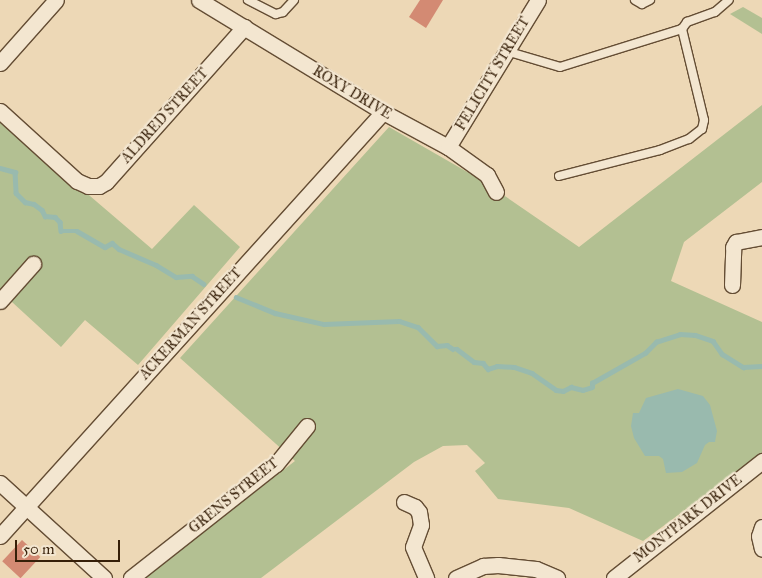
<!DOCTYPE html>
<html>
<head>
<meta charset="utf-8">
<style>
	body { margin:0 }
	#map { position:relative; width:762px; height:578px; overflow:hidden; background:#edd8b6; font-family:"IM FELL Great Primer",serif }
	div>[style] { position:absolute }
	.green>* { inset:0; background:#b3c092 }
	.water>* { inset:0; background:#99baae }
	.stream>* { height:4.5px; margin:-2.25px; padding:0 2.25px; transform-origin:2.25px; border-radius:2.25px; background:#99baae }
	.building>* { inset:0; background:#d38a73; transform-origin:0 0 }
	.roads { filter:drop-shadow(1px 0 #644d34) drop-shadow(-1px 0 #644d34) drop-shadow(0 1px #644d34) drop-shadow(0 -1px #644d34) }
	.lane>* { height:8px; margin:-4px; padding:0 4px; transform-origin:4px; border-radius:4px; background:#f3e6d0 }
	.street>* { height:15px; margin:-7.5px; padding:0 7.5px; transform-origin:7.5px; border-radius:7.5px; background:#f3e6d0 }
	span { translate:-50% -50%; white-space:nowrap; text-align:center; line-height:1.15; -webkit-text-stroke:4.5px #f3e6d0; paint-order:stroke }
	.street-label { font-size:14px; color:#361f08 }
	.scale { position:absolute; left:15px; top:540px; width:105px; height:22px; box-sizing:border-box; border:2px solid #361f08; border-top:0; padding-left:6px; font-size:15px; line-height:18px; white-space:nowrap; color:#361f08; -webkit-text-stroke:4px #f3e6d0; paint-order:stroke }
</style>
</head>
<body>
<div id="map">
	<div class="green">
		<div style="clip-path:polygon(743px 7px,762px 18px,762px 34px,730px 14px)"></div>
		<div style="clip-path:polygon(762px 105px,762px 182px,684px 242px,671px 281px,762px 322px,762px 453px,643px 541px,569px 508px,498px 499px,475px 471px,485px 463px,467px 445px,443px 446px,414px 462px,261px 578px,144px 578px,295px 461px,180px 358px,389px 127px,483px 181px,579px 247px)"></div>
		<div style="clip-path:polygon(0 119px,152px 249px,194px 205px,240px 247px,138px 365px,85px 320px,61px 347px,0 291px)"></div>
	</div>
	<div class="water">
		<div style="clip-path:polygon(678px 389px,703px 396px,710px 405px,717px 431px,715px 442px,709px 442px,705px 445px,697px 463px,682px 472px,666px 473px,663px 459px,659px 456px,645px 456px,634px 438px,631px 426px,633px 413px,639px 413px,646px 398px)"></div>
	</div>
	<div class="stream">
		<div style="left:0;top:168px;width:16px;rotate:15deg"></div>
		<div style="left:15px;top:172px;width:21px;rotate:87deg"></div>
		<div style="left:16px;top:193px;width:13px;rotate:45deg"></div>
		<div style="left:25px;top:202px;width:9px;rotate:13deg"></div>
		<div style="left:34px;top:204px;width:10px;rotate:37deg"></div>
		<div style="left:42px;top:210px;width:7px;rotate:63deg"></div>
		<div style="left:45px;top:216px;width:10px;rotate:6deg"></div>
		<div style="left:55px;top:217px;width:7px;rotate:45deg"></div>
		<div style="left:60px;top:222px;width:9px;rotate:84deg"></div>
		<div style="left:61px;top:231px;width:16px"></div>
		<div style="left:77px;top:231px;width:32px;rotate:30deg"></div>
		<div style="left:105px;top:247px;width:8px;rotate:-30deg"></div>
		<div style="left:112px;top:243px;width:9px;rotate:41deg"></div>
		<div style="left:119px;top:249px;width:40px;rotate:23.4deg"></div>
		<div style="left:156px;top:265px;width:23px;rotate:31deg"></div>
		<div style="left:176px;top:277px;width:16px;rotate:-4deg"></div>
		<div style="left:192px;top:276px;width:14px;rotate:34deg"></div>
		<div style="left:236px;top:297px;width:42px;rotate:22.3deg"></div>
		<div style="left:275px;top:313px;width:50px;rotate:12.7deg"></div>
		<div style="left:324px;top:324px;width:75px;rotate:-2.3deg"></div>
		<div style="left:399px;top:321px;width:20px;rotate:18deg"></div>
		<div style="left:418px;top:327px;width:27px;rotate:45deg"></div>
		<div style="left:437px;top:346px;width:10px;rotate:-6deg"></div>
		<div style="left:447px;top:345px;width:7px;rotate:34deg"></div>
		<div style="left:453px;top:349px;width:4px"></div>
		<div style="left:457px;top:349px;width:21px;rotate:37deg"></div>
		<div style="left:474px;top:362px;width:9px;rotate:6deg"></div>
		<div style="left:483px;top:363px;width:8px;rotate:50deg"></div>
		<div style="left:488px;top:369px;width:9px;rotate:-18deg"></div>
		<div style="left:497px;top:366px;width:17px;rotate:3deg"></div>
		<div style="left:514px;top:367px;width:19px;rotate:18deg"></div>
		<div style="left:532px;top:373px;width:29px;rotate:35deg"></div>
		<div style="left:556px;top:390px;width:7px;rotate:8deg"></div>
		<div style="left:563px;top:391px;width:9px;rotate:-27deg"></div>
		<div style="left:571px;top:387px;width:12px;rotate:14deg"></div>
		<div style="left:583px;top:390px;width:9px;rotate:-18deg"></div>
		<div style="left:592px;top:387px;width:4px;rotate:-90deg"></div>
		<div style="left:592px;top:383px;width:61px;rotate:-29.5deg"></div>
		<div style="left:645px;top:353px;width:16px;rotate:-45deg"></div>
		<div style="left:656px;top:342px;width:25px;rotate:-18deg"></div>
		<div style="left:680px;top:334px;width:15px;rotate:4deg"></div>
		<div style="left:695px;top:335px;width:19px;rotate:18deg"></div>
		<div style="left:713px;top:341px;width:16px;rotate:55deg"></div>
		<div style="left:722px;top:354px;width:25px;rotate:32deg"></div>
		<div style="left:743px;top:367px;width:19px;rotate:-3deg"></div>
	</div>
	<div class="building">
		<div style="clip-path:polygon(420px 0,443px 0,426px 28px,409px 17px)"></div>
		<div style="left:22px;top:540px;width:25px;height:29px;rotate:43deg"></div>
	</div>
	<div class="roads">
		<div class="lane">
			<div style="left:248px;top:0;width:31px;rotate:27deg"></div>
			<div style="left:276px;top:14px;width:7px;rotate:-16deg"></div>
			<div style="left:283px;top:12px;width:16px;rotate:-47deg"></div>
			<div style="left:635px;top:0;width:8px;rotate:30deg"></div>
			<div style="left:642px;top:4px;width:9px;rotate:-27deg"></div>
			<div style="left:506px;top:51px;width:56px;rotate:16.5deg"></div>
			<div style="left:560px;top:67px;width:128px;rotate:-17.3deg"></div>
			<div style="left:559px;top:176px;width:104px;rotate:-14.4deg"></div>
			<div style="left:660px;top:150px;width:31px;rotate:-21deg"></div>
			<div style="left:689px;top:139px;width:16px;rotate:-38deg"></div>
			<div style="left:702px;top:129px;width:9px;rotate:-77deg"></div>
			<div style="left:704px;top:120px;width:94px;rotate:-103.6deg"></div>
			<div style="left:682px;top:29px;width:9px;rotate:-54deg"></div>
			<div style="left:687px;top:22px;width:30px;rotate:-20deg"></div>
			<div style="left:715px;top:12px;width:18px;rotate:-41deg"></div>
		</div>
		<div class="street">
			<div style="left:199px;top:0;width:215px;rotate:31.3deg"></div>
			<div style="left:383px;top:112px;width:74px;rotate:28.3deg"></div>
			<div style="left:448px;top:147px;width:48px;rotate:35.7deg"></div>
			<div style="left:487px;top:175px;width:19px;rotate:62deg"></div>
			<div style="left:0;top:63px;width:84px;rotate:-48.4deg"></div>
			<div style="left:0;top:111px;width:104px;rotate:42.3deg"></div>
			<div style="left:77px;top:181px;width:12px;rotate:24deg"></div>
			<div style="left:88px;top:186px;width:11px"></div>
			<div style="left:99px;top:186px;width:8px;rotate:-30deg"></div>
			<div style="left:106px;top:182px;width:208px;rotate:-48.3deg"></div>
			<div style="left:448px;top:147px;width:172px;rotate:-58.5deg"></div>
			<div style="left:732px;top:285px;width:38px;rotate:-88deg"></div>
			<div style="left:733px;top:247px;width:6px;rotate:-59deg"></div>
			<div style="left:736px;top:242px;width:26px;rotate:-11deg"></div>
			<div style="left:0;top:301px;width:50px;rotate:-48.3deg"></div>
			<div style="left:0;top:483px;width:141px;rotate:42.4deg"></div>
			<div style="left:404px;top:502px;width:12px;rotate:24deg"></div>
			<div style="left:415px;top:507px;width:6px;rotate:51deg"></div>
			<div style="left:419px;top:512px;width:13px;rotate:81deg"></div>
			<div style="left:421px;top:525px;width:23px;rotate:110deg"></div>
			<div style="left:413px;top:547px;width:34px;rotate:67deg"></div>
			<div style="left:762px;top:527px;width:9px;rotate:108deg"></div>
			<div style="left:759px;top:536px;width:13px;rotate:77deg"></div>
			<div style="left:0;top:536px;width:571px;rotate:-47.91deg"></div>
			<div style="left:131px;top:578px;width:184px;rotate:-38.2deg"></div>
			<div style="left:276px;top:464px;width:49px;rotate:-50.8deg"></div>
			<div style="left:456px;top:578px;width:30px;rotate:-24deg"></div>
			<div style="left:483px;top:566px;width:15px;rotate:-4deg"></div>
			<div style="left:498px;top:565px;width:38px;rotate:6deg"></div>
			<div style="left:536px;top:569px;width:23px;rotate:23deg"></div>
			<div style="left:614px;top:578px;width:189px;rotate:-38.3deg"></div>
		</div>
	</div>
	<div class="street-label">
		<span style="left:493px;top:74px;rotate:-59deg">FELICITY STREET</span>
		<span style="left:352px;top:93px;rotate:31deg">ROXY DRIVE</span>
		<span style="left:165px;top:116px;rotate:-48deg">ALDRED STREET</span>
		<span style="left:191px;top:324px;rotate:-48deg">ACKERMAN STREET</span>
		<span style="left:234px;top:496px;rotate:-39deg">GRENS STREET</span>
		<span style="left:688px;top:519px;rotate:-38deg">MONTPARK DRIVE</span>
	</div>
	<div class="scale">50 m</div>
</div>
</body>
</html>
